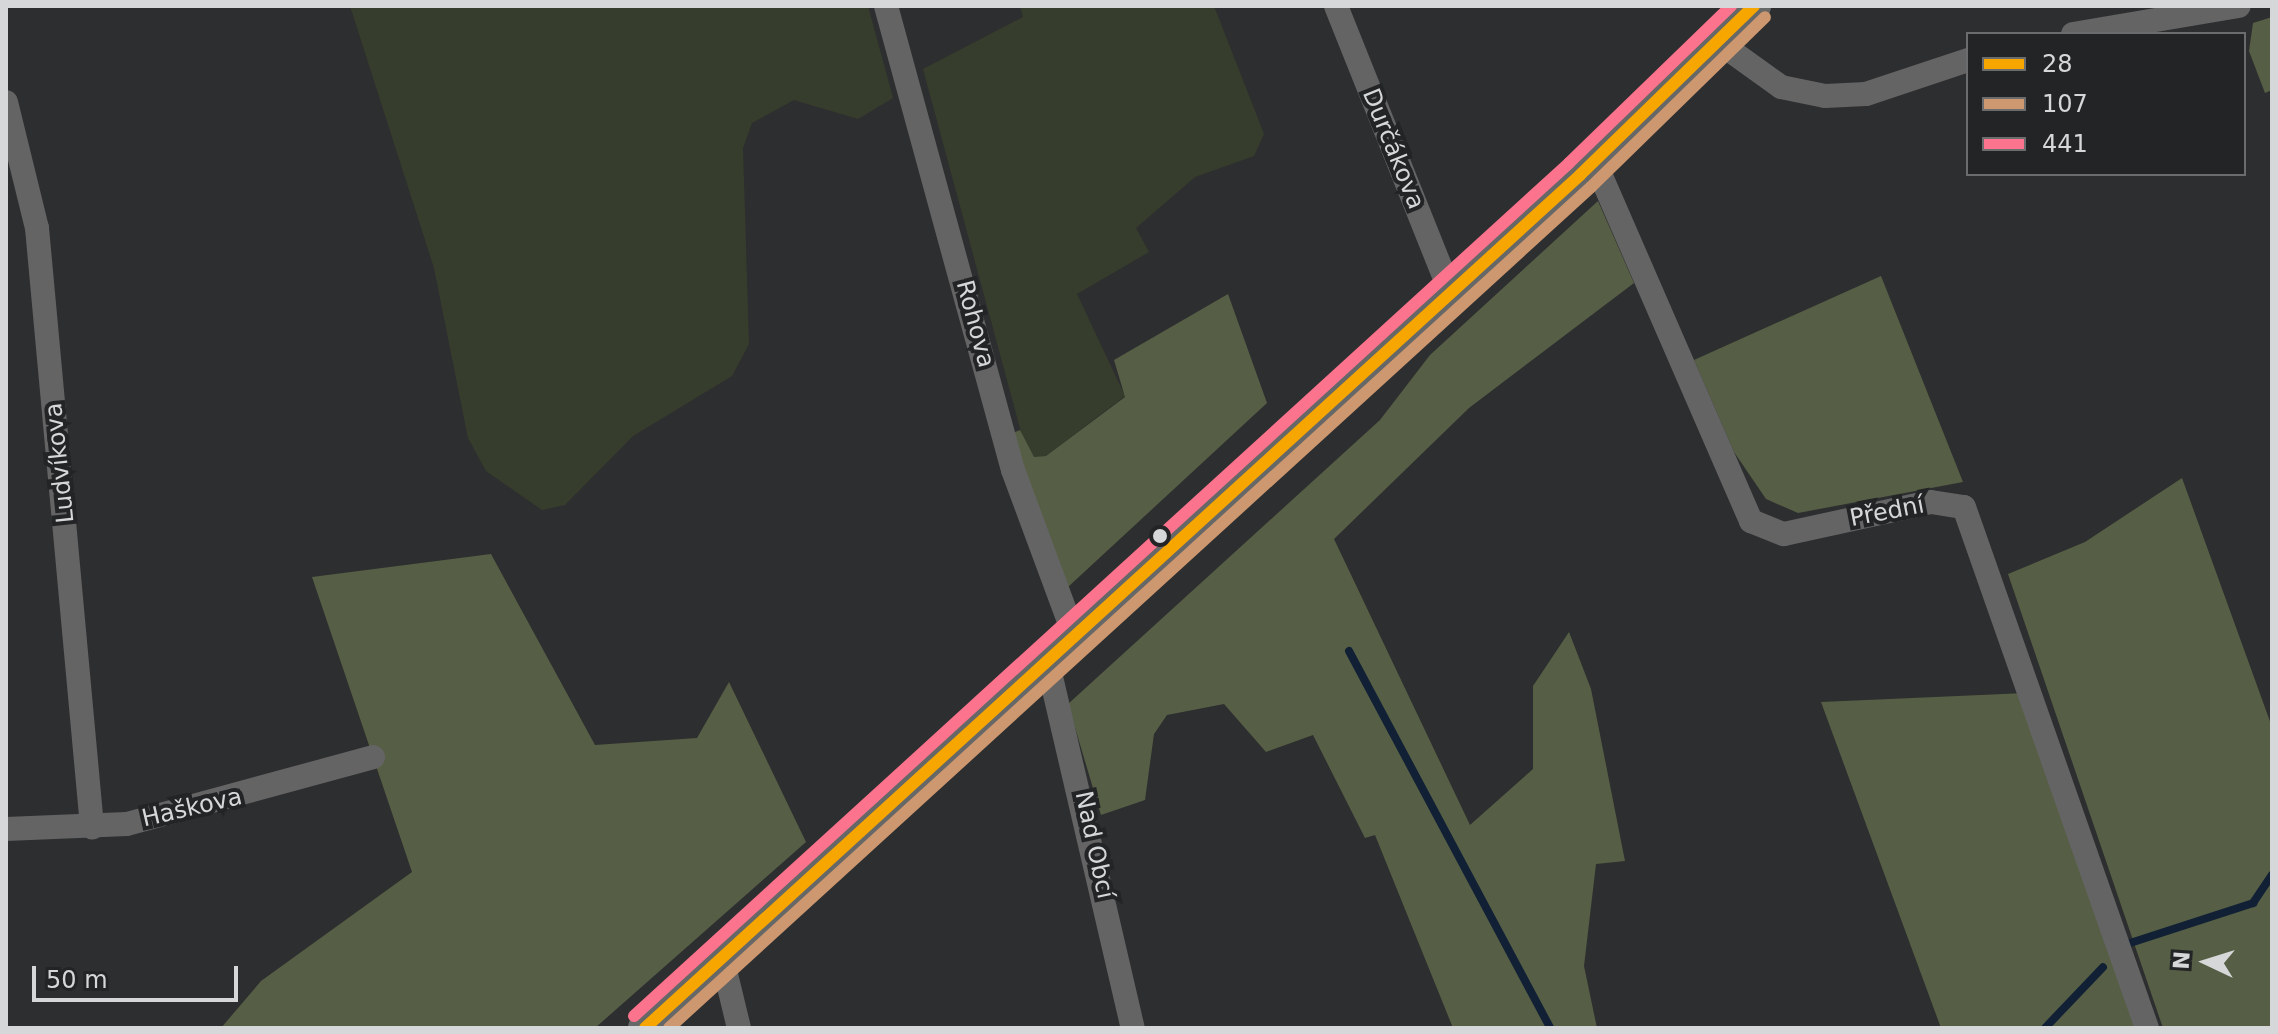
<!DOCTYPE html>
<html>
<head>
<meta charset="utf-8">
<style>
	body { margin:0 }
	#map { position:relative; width:2278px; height:1034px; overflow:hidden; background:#2d2e2f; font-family:"DejaVu Sans",sans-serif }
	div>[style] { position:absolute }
	.green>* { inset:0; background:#373d2c }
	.forest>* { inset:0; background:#565f45 }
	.stream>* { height:8px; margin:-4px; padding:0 4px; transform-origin:4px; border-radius:4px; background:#112034 }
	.street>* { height:24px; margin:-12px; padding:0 12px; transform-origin:12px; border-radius:12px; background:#646465 }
	.secondary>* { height:34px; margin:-17px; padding:0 17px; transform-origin:17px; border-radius:17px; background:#666767 }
	.bus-1>* { height:12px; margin:-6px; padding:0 6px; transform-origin:6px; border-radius:6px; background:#f7a600 }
	.bus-2>* { height:12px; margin:-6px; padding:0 6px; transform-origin:6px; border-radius:6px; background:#cd976f }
	.bus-3>* { height:12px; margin:-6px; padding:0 6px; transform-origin:6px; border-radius:6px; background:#fc738d }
	.dots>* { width:22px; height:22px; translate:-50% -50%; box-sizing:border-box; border:4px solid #222426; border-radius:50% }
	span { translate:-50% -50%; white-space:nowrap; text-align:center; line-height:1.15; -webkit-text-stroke:8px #222426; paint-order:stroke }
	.street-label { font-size:24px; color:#d6d7d8 }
	.frame { position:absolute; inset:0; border:8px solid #d6d7d8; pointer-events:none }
	.legend { position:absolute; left:1966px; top:32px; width:280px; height:144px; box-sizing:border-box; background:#222426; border:2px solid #6a6c6d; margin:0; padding:10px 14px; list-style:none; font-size:24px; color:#d6d7d8 }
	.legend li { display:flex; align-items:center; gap:16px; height:40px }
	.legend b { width:40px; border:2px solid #6a6c6d }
	.north { position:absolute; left:2166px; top:922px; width:80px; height:80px; -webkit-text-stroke:6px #222426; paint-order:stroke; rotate:274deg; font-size:22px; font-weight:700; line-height:32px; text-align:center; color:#d6d7d8 }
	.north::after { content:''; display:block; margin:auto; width:28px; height:36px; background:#d6d7d8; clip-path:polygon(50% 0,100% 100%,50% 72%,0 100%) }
	.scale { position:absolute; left:32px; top:966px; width:206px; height:36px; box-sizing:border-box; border:4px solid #d6d7d8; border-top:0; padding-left:10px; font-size:24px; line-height:28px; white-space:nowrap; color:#d6d7d8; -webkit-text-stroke:6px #222426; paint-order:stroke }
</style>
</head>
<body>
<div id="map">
	<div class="green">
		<div style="clip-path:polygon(350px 6px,868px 6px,893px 98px,858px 119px,794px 100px,752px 123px,743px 148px,749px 344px,732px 376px,633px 436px,565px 505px,542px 510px,486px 471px,468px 438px,434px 268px)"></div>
		<div style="clip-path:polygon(1020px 6px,1214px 6px,1264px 134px,1254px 156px,1195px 177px,1136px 228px,1149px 252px,1077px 294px,1125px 396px,1046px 456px,1034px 457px,1024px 443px,923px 69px,1023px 17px)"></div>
	</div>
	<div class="forest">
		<div style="clip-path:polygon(2272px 17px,2272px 90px,2265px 93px,2249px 51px,2253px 23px)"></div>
		<div style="clip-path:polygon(1598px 201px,1634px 283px,1469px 408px,1334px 539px,1470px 825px,1533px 769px,1533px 686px,1569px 632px,1591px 689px,1625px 861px,1596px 864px,1584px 966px,1597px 1028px,1453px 1028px,1375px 835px,1365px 838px,1313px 735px,1266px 752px,1224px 704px,1167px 715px,1154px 734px,1145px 800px,1101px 815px,1068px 704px,1380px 420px,1430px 355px)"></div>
		<div style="clip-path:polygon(1881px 276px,1963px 482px,1798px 513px,1766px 499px,1734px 452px,1694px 360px)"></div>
		<div style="clip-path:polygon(1228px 294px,1267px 403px,1068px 587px,1020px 468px,1013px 433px,1020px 430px,1034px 457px,1046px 456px,1125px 397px,1114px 360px)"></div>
		<div style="clip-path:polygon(2182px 478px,2272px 727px,2272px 1028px,2163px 1028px,2008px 574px,2085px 542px)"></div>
		<div style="clip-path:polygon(491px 554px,595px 745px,697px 738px,729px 682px,806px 842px,595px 1028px,221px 1028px,261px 981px,412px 872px,312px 577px)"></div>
		<div style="clip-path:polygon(2026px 693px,2137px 1028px,1941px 1028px,1821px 702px)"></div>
	</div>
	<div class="stream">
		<div style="left:1349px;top:651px;width:427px;rotate:61.9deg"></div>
		<div style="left:2124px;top:945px;width:136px;rotate:-18deg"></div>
		<div style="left:2253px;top:903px;width:34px;rotate:-56deg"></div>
		<div style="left:2045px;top:1028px;width:84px;rotate:-46.4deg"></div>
	</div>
	<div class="street">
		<div style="left:886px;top:6px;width:481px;rotate:74.7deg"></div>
		<div style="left:1013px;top:470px;width:179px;rotate:69.7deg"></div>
		<div style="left:1336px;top:6px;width:307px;rotate:68.2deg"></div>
		<div style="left:2073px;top:34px;width:168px;rotate:-9.6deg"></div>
		<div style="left:1717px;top:41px;width:79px;rotate:35.7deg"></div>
		<div style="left:1781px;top:87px;width:45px;rotate:11.6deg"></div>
		<div style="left:1825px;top:96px;width:41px;rotate:-2.8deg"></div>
		<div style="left:1866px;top:94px;width:108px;rotate:-18.4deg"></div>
		<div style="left:6px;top:102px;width:130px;rotate:76.2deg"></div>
		<div style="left:37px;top:228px;width:602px;rotate:84.75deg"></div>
		<div style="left:1594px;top:160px;width:394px;rotate:66.5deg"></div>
		<div style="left:1751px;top:521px;width:35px;rotate:22deg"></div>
		<div style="left:1784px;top:534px;width:150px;rotate:-12.3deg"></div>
		<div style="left:1931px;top:502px;width:33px;rotate:9deg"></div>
		<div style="left:1964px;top:507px;width:552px;rotate:70.65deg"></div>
		<div style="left:1048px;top:664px;width:374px;rotate:76.9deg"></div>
		<div style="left:6px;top:829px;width:121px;rotate:-2.4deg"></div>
		<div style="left:127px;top:824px;width:255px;rotate:-15.2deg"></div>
		<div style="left:723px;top:962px;width:68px;rotate:76.4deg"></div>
	</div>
	<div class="secondary">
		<div style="left:645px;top:1028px;width:1266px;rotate:-42.37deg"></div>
		<div style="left:1580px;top:175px;width:243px;rotate:-44.2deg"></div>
	</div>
	<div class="bus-1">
		<div style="left:645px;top:1028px;width:1266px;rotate:-42.37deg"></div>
		<div style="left:1580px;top:175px;width:243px;rotate:-44.2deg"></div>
	</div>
	<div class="bus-2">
		<div style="left:669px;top:1028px;width:1248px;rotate:-42.37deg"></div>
		<div style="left:1591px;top:187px;width:243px;rotate:-44.3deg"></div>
	</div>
	<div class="bus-3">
		<div style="left:634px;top:1016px;width:1266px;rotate:-42.37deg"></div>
		<div style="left:1569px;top:163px;width:226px;rotate:-44.1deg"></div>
	</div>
	<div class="dots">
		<div style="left:1160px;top:536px;background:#d6d7d8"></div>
	</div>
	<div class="street-label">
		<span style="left:1393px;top:149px;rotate:68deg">Durčákova</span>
		<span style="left:975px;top:324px;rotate:75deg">Rohova</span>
		<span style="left:60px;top:463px;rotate:-96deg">Ludvíkova</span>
		<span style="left:1887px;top:512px;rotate:-11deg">Přední</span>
		<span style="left:192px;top:808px;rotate:-13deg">Haškova</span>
		<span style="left:1094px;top:845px;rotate:78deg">Nad Obcí</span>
	</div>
	<div class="frame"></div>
	<ul class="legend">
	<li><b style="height:10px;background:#f7a600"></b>28</li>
	<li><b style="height:10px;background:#cd976f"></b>107</li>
	<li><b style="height:10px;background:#fc738d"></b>441</li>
	</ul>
	<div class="north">N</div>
	<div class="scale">50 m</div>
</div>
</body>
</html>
